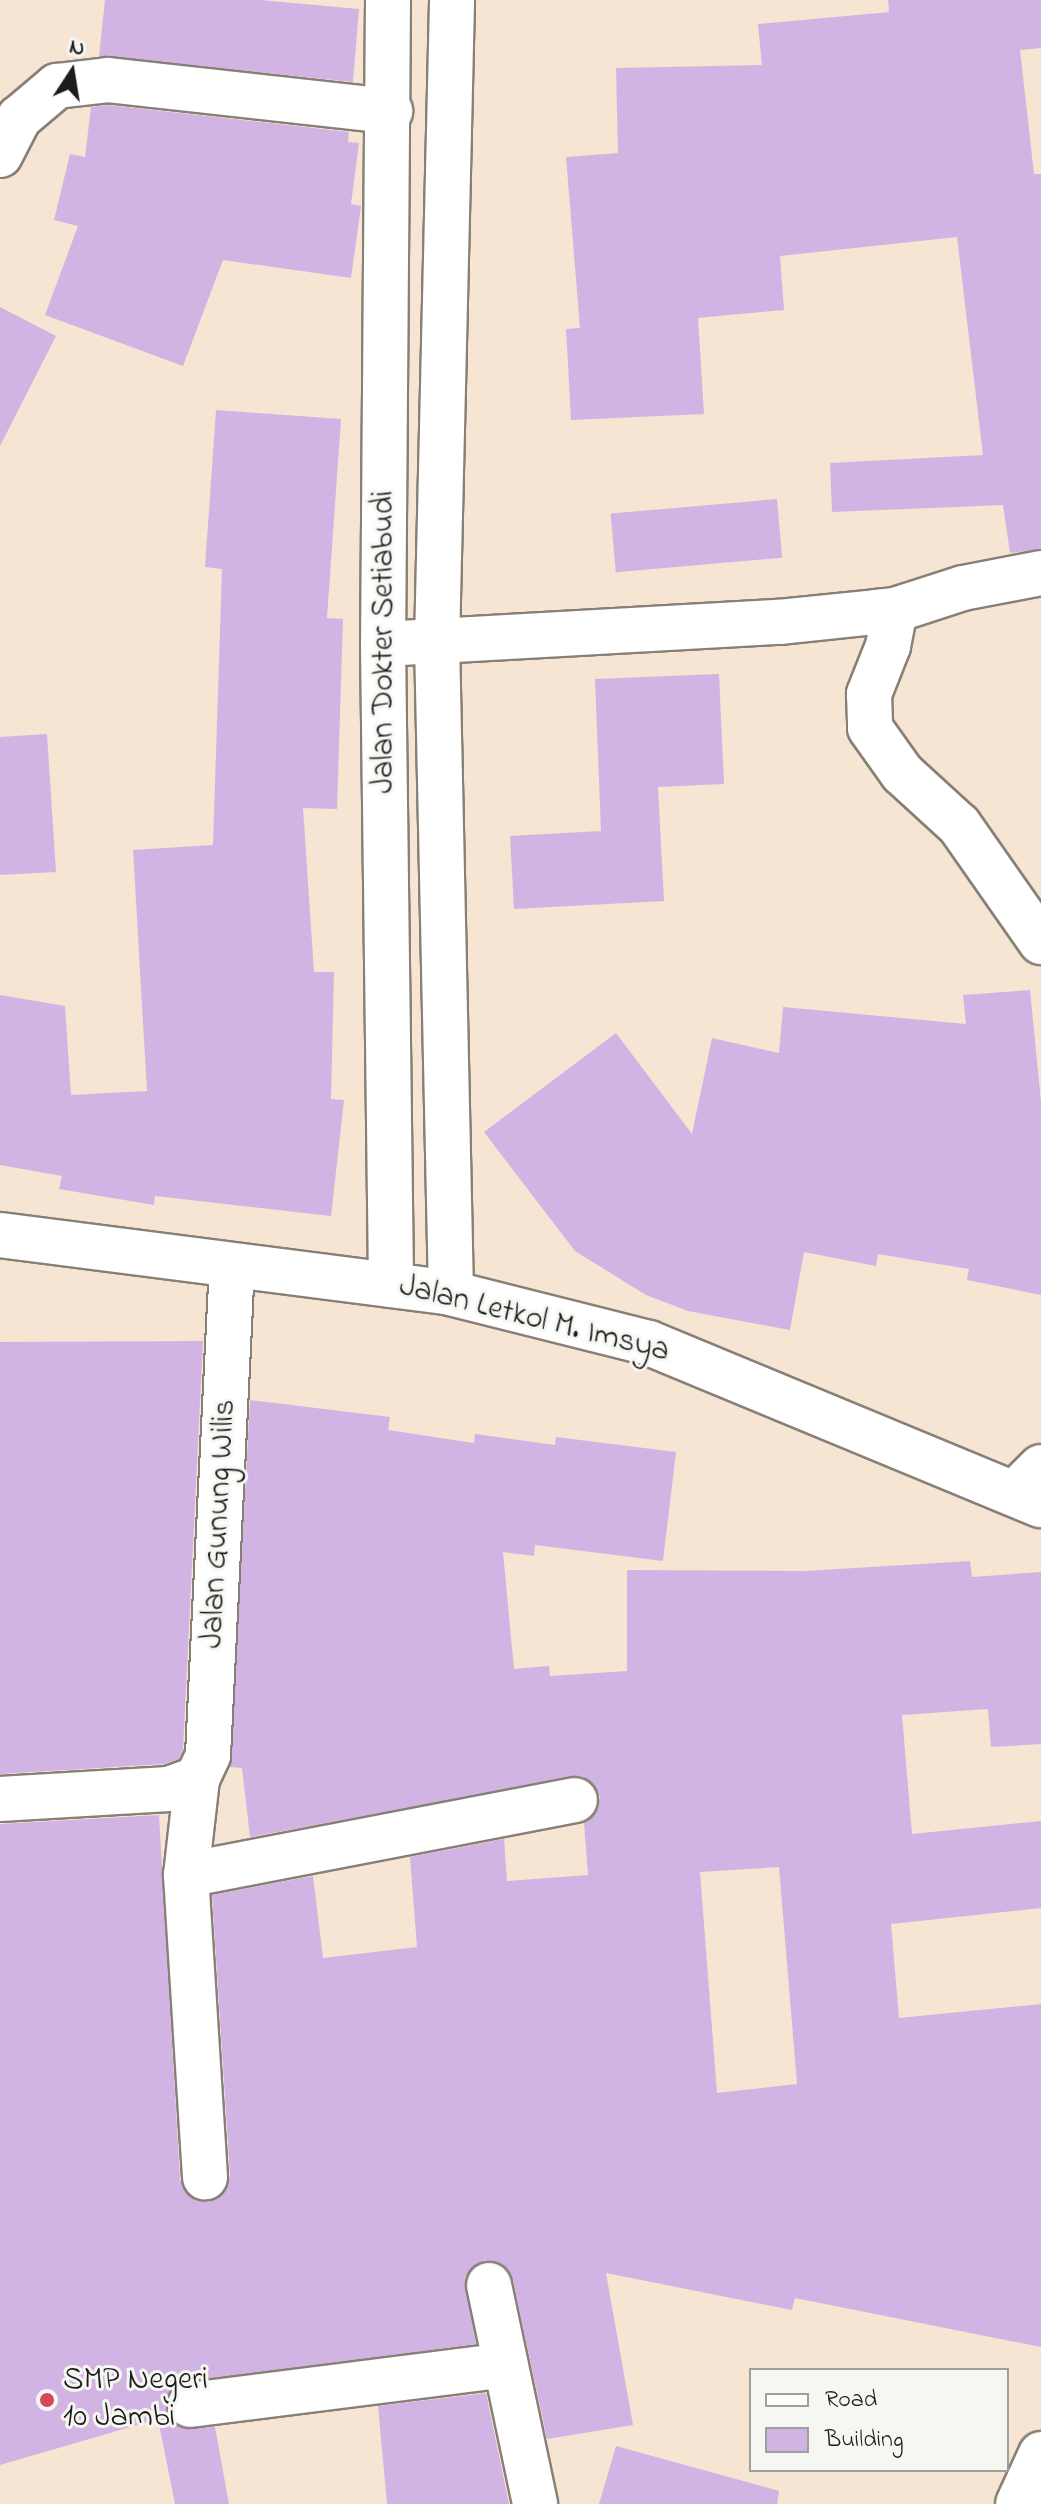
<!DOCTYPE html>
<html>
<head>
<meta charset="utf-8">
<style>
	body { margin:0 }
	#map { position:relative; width:1041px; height:2504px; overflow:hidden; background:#f5e5d2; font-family:"Indie Flower",sans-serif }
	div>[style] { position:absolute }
	.building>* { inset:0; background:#d2b4e4; transform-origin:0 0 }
	.roads { filter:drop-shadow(2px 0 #888077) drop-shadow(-2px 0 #888077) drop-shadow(0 2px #888077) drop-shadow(0 -2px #888077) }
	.minor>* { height:44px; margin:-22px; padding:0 22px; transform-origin:22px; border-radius:22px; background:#fff }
	.tertiary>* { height:44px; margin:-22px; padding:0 22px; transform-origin:22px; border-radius:22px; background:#fff }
	.dots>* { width:22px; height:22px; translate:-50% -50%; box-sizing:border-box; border:4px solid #f6f6f2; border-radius:50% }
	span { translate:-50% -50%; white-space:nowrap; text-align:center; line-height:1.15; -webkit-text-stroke:6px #f6f6f2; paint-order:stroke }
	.street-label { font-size:32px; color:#1c1c1c }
	.poi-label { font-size:32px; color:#1c1c1c }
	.left { translate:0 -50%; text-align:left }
	.legend { position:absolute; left:749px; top:2368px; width:260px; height:104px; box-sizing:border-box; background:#f6f6f2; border:2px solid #9f9f9c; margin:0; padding:10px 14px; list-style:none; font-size:24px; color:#1c1c1c }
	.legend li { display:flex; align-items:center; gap:16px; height:40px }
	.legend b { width:40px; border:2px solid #9f9f9c }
	.north { position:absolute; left:32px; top:32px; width:80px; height:80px; -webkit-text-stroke:6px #f6f6f2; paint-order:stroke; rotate:12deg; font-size:22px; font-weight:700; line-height:32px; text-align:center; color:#1c1c1c }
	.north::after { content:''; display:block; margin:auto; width:28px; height:36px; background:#1c1c1c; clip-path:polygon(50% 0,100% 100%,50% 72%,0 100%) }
</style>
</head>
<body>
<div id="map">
	<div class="building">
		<div style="clip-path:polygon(105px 0,260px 0,359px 9px,353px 82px,99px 56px)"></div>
		<div style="clip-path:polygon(888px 0,1041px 0,1041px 48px,1020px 50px,1034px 174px,1041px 174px,1041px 549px,1010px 553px,1003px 505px,832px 512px,830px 463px,983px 455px,957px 237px,780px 256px,784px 310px,698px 318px,704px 414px,571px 420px,566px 329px,580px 328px,566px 157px,618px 153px,616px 68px,762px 65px,758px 24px,889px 12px)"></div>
		<div style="clip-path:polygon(108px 105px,349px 132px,348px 142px,359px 143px,351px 204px,361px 206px,351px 278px,223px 260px,183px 366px,45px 315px,78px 226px,54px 220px,70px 154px,85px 157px,91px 107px)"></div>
		<div style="clip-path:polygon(0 307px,56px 336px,0 446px)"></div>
		<div style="clip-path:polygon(216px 410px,341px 419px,327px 618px,343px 619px,337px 809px,303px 808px,314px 972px,334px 972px,331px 1099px,344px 1100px,331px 1216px,155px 1196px,154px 1205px,59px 1189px,62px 1176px,0 1165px,0 995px,65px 1006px,71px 1095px,147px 1091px,133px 850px,213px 845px,222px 569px,205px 567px)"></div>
		<div style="left:777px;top:499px;width:59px;height:167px;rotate:85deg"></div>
		<div style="clip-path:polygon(719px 674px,724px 784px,658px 787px,664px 901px,514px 909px,510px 836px,601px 831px,595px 679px)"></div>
		<div style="clip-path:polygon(47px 734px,56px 872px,0 875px,0 737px)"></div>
		<div style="clip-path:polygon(1030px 990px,1041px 1102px,1041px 1295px,967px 1280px,969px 1269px,878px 1254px,876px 1266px,804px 1252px,790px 1330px,688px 1311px,646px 1295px,575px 1251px,484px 1132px,616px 1033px,692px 1134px,712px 1038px,779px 1053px,783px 1007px,966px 1024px,963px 995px)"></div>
		<div style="clip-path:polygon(203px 1341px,183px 1749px,179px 1759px,164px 1764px,0 1774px,0 1342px)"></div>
		<div style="clip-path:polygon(evenodd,250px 1400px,390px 1417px,388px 1430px,474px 1443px,475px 1434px,555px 1445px,556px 1437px,676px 1452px,663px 1561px,535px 1545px,534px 1556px,503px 1552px,514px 1669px,549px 1666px,550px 1676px,627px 1671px,627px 1570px,805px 1571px,970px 1561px,972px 1577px,1041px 1572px,1041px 1744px,991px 1747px,988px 1709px,902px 1715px,912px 1834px,1041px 1821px,1041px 1908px,891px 1924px,899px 2018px,1041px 2004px,1041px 2347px,795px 2298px,792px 2310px,606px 2273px,633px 2425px,547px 2439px,513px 2280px,507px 2268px,485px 2260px,465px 2278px,476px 2344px,174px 2386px,165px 2407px,171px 2421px,181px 2428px,215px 2427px,229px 2504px,175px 2504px,158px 2419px,0 2465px,0 1824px,159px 1815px,180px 2179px,185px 2191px,206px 2202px,219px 2197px,230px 2175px,212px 1895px,313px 1876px,323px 1958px,417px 1947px,410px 1857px,504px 1839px,507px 1881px,588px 1875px,584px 1823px,598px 1809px,600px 1796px,582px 1776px,250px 1837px,242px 1768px,230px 1767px,250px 1400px,779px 1867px,797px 2084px,717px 2093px,700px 1872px,779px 1867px)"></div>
		<div style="clip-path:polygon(486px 2393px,509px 2504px,387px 2504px,378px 2406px)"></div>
		<div style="clip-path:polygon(616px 2446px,779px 2491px,777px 2504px,599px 2504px)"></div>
	</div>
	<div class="roads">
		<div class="minor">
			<div style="left:0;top:155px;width:42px;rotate:-62.8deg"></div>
			<div style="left:19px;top:118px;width:50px;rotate:-40.1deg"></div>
			<div style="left:57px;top:86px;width:51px;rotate:-6.7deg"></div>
			<div style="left:108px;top:80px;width:284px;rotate:6.3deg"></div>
			<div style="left:895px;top:610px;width:37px;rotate:101deg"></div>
			<div style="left:888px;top:646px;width:52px;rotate:111.6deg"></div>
			<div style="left:869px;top:694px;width:34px;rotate:88deg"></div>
			<div style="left:870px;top:728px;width:55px;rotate:54.6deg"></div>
			<div style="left:902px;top:773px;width:77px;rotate:42.4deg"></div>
			<div style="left:959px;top:825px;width:143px;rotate:55deg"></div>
			<div style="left:383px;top:644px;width:397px;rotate:-3.2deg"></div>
			<div style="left:779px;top:622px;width:117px;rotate:-5.9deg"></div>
			<div style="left:895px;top:610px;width:71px;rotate:-17.9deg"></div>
			<div style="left:963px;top:588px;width:79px;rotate:-10.9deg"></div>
			<div style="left:1017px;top:1491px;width:34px;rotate:-45deg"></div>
			<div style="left:197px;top:1779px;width:97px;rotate:96.5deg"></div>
			<div style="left:186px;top:1875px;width:303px;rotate:86.4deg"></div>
			<div style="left:0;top:1799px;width:169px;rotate:-3.4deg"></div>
			<div style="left:169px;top:1789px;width:30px;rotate:-20deg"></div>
			<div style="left:197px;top:1779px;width:26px;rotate:-65deg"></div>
			<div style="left:208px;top:1755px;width:490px;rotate:-87.2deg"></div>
			<div style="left:186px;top:1875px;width:396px;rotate:-10.9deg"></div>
			<div style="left:489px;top:2285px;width:224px;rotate:78.1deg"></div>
			<div style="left:190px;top:2405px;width:318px;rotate:-7.2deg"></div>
		</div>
		<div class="tertiary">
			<div style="left:388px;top:0;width:644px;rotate:90.44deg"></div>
			<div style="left:383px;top:644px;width:641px;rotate:89.28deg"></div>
			<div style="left:0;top:1235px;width:450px;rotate:7.3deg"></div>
			<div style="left:446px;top:1292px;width:209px;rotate:14.1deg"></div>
			<div style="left:649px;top:1343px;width:424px;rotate:22.5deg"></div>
			<div style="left:451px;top:1293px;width:650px;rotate:-91.23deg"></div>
			<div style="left:437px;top:643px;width:643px;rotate:-88.66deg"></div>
			<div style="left:1018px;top:2504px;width:55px;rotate:-65.3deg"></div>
		</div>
	</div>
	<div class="dots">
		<div style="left:47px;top:2400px;background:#d1495b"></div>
	</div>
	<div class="street-label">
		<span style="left:385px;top:642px;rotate:-90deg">Jalan Dokter Setiabudi</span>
		<span style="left:534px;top:1320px;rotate:14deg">Jalan Letkol M. Imsya</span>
		<span style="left:220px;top:1524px;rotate:-87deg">Jalan Gunung Wilis</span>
	</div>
	<div class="poi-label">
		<span class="left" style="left:63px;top:2400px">SMP Negeri<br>10 Jambi</span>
	</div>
	<ul class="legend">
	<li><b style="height:10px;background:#fff"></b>Road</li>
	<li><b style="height:22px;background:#d2b4e4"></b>Building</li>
	</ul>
	<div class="north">N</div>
</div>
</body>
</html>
